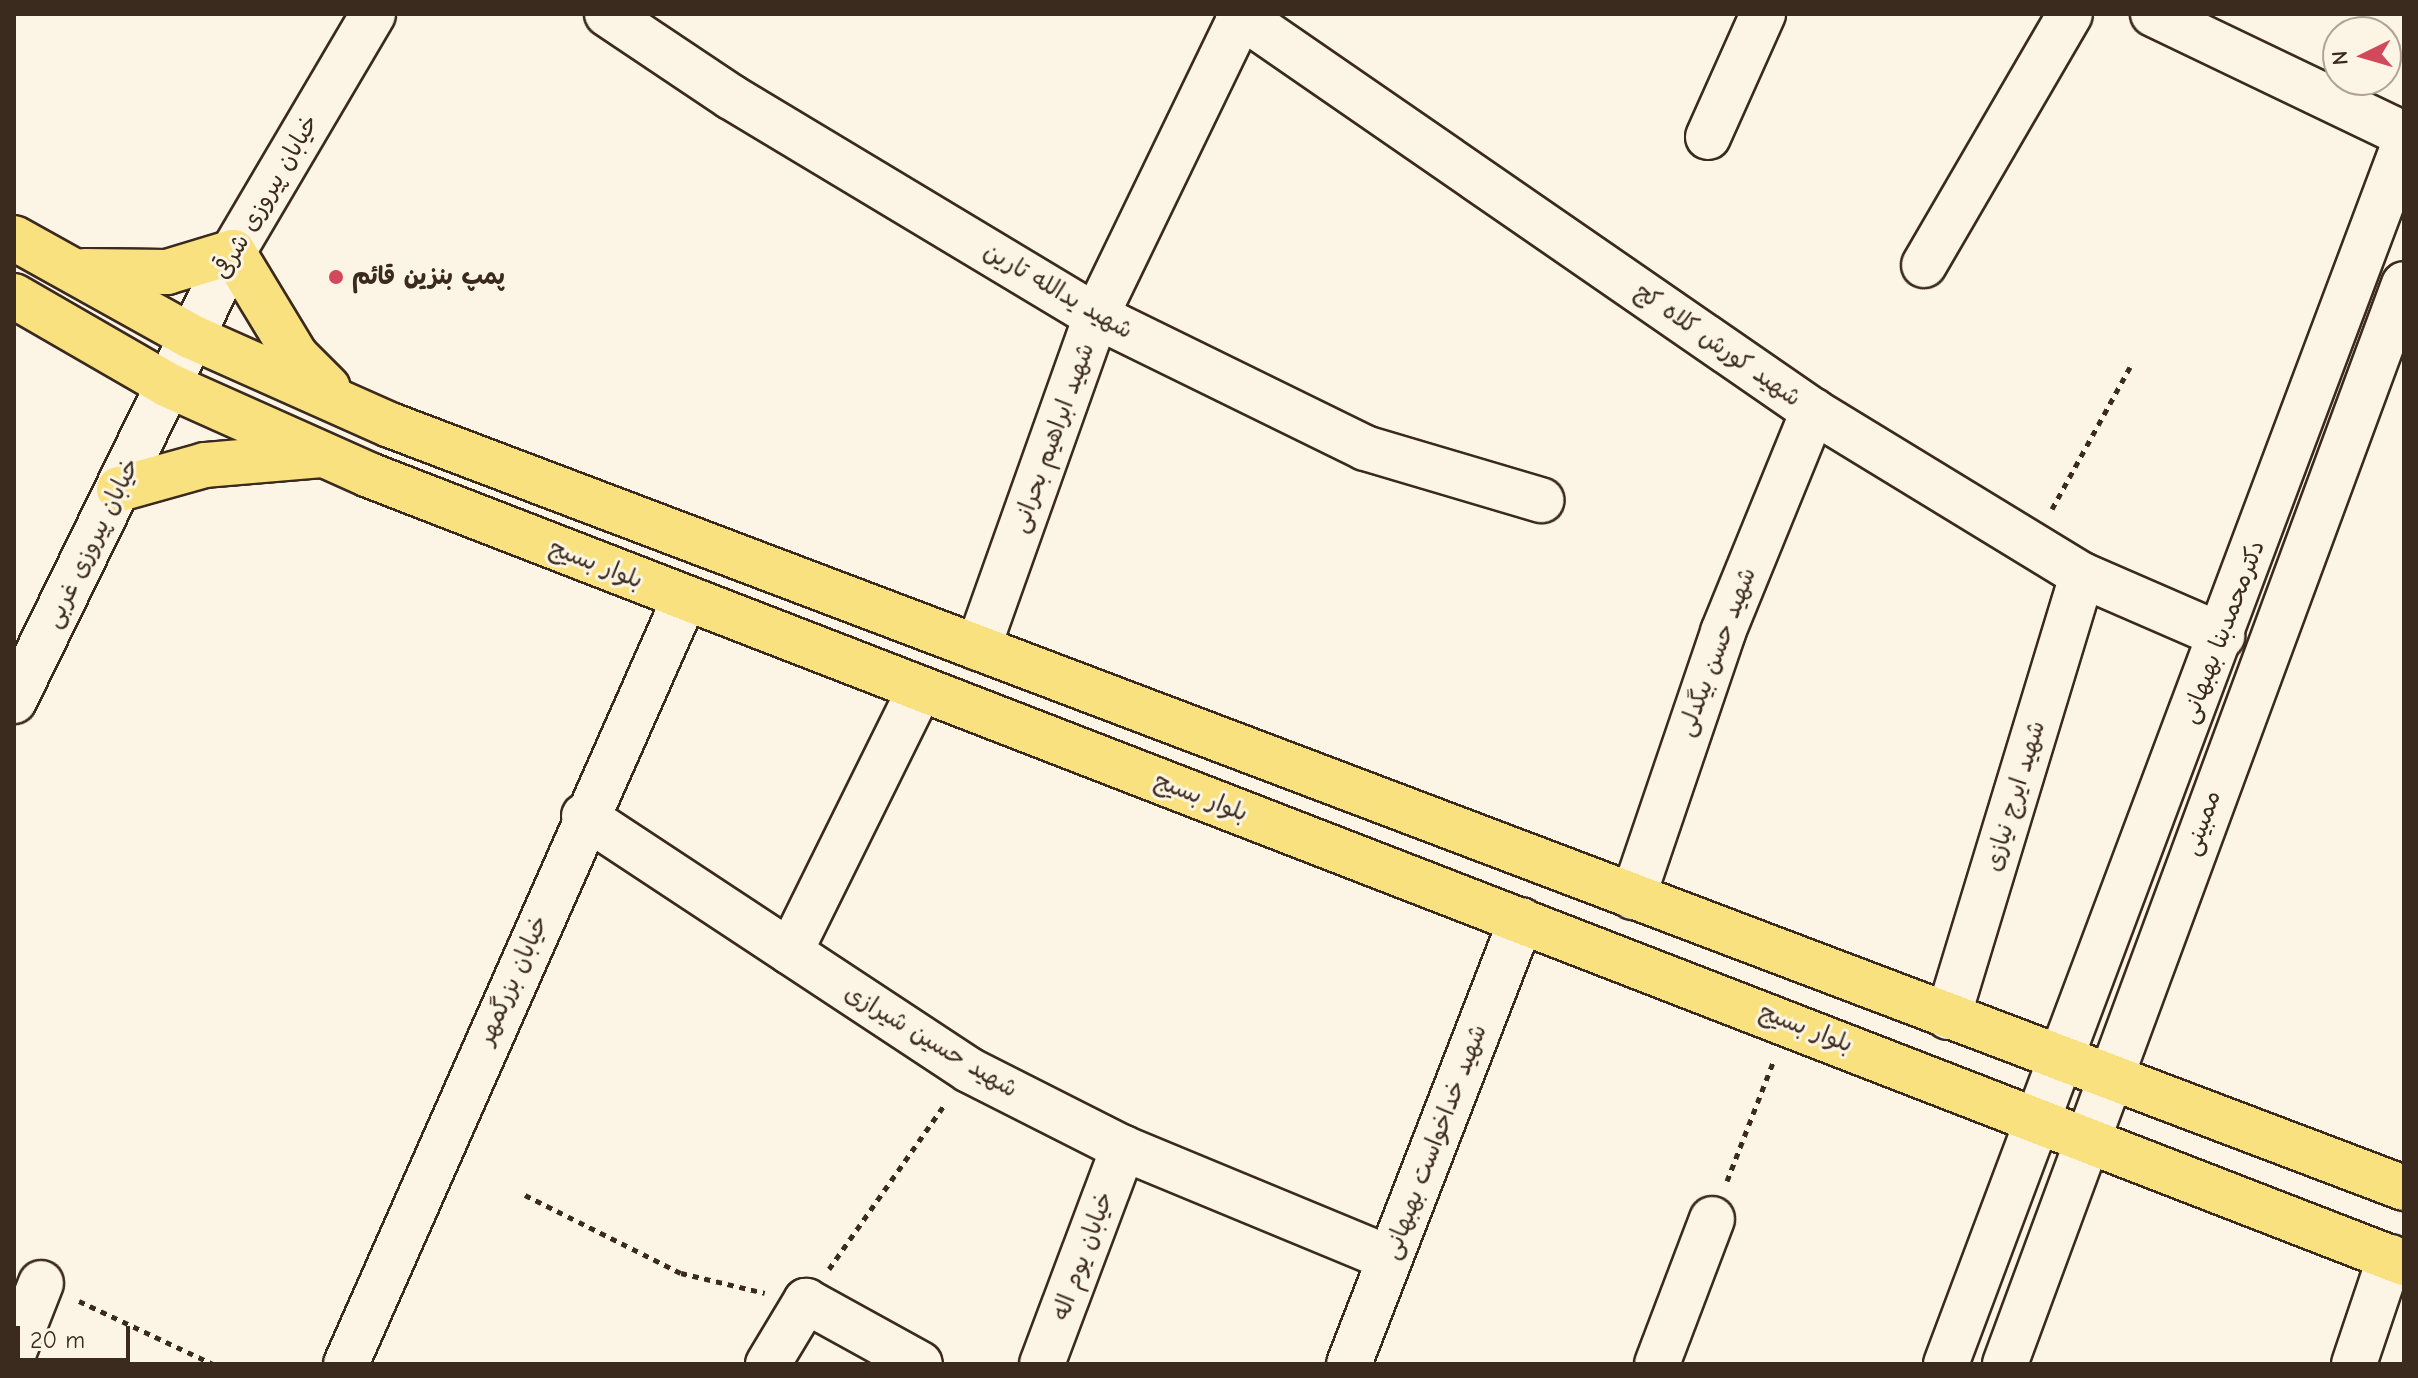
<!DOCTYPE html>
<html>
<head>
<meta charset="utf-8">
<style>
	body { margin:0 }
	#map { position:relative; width:2418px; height:1378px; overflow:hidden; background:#fcf5e5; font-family:"Comic Neue","Playpen Sans Arabic",sans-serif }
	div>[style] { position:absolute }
	.path>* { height:5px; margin-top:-2.5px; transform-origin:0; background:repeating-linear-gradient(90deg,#3b2a1e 0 6px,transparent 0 12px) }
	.roads { filter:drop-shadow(2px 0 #3b2a1e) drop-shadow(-2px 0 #3b2a1e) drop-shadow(0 2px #3b2a1e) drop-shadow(0 -2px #3b2a1e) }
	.minor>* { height:44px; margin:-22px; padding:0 22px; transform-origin:22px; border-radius:22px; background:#fcf5e5 }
	.major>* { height:44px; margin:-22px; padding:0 22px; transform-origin:22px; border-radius:22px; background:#fae180 }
	.dots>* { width:22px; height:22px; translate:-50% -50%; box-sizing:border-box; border:4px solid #fcf5e5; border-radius:50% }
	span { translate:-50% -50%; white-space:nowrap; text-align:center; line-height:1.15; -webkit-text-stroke:6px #fcf5e5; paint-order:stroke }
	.street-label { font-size:24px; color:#3b2a1e }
	.poi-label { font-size:24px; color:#3b2a1e; font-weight:700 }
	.left { translate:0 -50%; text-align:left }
	.frame { position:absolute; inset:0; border:16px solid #3b2a1e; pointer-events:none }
	.north { position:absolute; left:2322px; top:16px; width:80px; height:80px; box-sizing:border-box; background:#fcf5e5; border:2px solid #afa495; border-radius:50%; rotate:265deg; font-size:22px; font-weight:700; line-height:32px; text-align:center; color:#3b2a1e }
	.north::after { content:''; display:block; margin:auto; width:28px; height:36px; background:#d1495b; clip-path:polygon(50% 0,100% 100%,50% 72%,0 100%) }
	.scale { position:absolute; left:16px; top:1326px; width:114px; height:36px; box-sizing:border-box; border:4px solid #3b2a1e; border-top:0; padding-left:10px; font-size:24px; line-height:28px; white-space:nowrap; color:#3b2a1e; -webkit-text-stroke:6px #fcf5e5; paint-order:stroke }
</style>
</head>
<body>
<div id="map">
	<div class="path">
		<div style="left:2052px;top:509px;width:162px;rotate:-61.2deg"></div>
		<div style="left:1727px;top:1181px;width:130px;rotate:-68.8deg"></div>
		<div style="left:525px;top:1195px;width:174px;rotate:26.6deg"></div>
		<div style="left:681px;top:1273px;width:86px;rotate:13.4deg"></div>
		<div style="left:829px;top:1269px;width:202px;rotate:-54.9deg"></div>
		<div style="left:79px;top:1301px;width:148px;rotate:25.2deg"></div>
	</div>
	<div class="roads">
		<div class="minor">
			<div style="left:607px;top:14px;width:149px;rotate:33.8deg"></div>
			<div style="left:731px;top:97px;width:426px;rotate:31deg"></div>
			<div style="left:1096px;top:316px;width:300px;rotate:26.1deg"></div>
			<div style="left:1365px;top:448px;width:184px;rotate:16.5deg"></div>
			<div style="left:1238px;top:14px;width:699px;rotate:34.62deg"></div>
			<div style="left:1813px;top:411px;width:315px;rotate:31.4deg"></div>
			<div style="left:2082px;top:575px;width:153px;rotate:23.5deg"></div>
			<div style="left:2153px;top:14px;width:278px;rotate:25.6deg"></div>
			<div style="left:1708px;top:137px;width:135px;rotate:-65.9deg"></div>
			<div style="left:1924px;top:265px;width:290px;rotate:-59.8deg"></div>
			<div style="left:978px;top:648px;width:352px;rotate:-70.4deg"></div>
			<div style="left:1096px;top:316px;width:333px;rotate:-64.2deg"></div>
			<div style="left:14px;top:701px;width:500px;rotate:-64deg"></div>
			<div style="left:233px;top:252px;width:276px;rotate:-59.5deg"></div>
			<div style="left:584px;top:816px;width:461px;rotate:33.4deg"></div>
			<div style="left:969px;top:1070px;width:173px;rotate:26.9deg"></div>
			<div style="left:1123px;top:1148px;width:288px;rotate:22.5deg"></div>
			<div style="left:1633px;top:897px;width:280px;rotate:-71.2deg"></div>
			<div style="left:1723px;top:632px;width:239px;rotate:-67.8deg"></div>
			<div style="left:790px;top:952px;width:293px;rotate:-63.7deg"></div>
			<div style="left:1948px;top:1017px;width:462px;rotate:-73.1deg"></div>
			<div style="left:14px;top:1352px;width:74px;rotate:-68.6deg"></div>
			<div style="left:346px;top:1364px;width:838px;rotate:-66.13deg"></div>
			<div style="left:768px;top:1364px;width:74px;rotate:-58.9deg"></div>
			<div style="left:806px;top:1301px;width:130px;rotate:28.9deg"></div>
			<div style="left:1042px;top:1364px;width:231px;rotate:-69.4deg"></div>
			<div style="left:1349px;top:1364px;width:476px;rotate:-68.8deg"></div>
			<div style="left:1657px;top:1364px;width:155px;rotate:-69.2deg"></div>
			<div style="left:1946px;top:1364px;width:1303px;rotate:-69.42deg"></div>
			<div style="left:2005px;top:1364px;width:1151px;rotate:-69.72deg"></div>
			<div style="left:2354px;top:1364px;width:113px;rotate:-71.4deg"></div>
		</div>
		<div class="major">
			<div style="left:14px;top:238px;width:201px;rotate:29.1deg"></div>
			<div style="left:190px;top:336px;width:219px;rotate:24deg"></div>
			<div style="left:390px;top:425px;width:2154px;rotate:20.75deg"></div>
			<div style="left:84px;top:271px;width:83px;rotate:0.7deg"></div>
			<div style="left:167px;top:272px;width:69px;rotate:-16.9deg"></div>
			<div style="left:233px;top:252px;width:122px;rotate:58.8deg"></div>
			<div style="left:296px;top:356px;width:45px;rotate:45deg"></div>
			<div style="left:14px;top:296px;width:178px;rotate:30deg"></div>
			<div style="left:168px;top:385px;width:220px;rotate:24.1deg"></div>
			<div style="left:369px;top:475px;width:2182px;rotate:21.17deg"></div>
			<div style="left:119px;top:489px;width:89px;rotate:-15.6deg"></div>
			<div style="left:205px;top:465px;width:116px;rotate:-4.9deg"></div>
		</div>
	</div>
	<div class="dots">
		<div style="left:336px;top:277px;background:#d1495b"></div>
	</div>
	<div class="street-label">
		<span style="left:266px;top:197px;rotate:-60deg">خیابان پیروزی شرقی</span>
		<span style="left:1058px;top:291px;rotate:30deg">شهید یدالله تارین</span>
		<span style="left:1718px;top:345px;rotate:35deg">شهید کورش کلاه کج</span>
		<span style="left:1053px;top:438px;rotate:-70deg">شهید ابراهیم بحرانی</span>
		<span style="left:92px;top:543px;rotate:-64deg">خیابان پیروزی غربی</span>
		<span style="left:596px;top:564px;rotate:21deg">بلوار بسیج</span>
		<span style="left:2223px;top:632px;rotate:-69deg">دکترمحمدبنا بهبهانی</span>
		<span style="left:1717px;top:652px;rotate:-69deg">شهید حسن بیگدلی</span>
		<span style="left:2015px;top:796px;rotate:-73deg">شهید ایرج نیازی</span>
		<span style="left:1201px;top:797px;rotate:21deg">بلوار بسیج</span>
		<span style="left:2202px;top:823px;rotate:-70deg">ممبینی</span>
		<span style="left:513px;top:980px;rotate:-66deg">خیابان بزرگمهر</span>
		<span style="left:1806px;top:1028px;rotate:21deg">بلوار بسیج</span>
		<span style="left:931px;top:1041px;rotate:31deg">شهید حسین شیرازی</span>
		<span style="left:1435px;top:1142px;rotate:-69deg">شهید خداخواست بهبهانی</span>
		<span style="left:1083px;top:1256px;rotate:-70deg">خیابان یوم اله</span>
	</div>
	<div class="poi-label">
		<span class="left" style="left:352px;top:277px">پمپ بنزین قائم</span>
	</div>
	<div class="frame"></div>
	<div class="north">N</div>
	<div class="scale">20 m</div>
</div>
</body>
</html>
